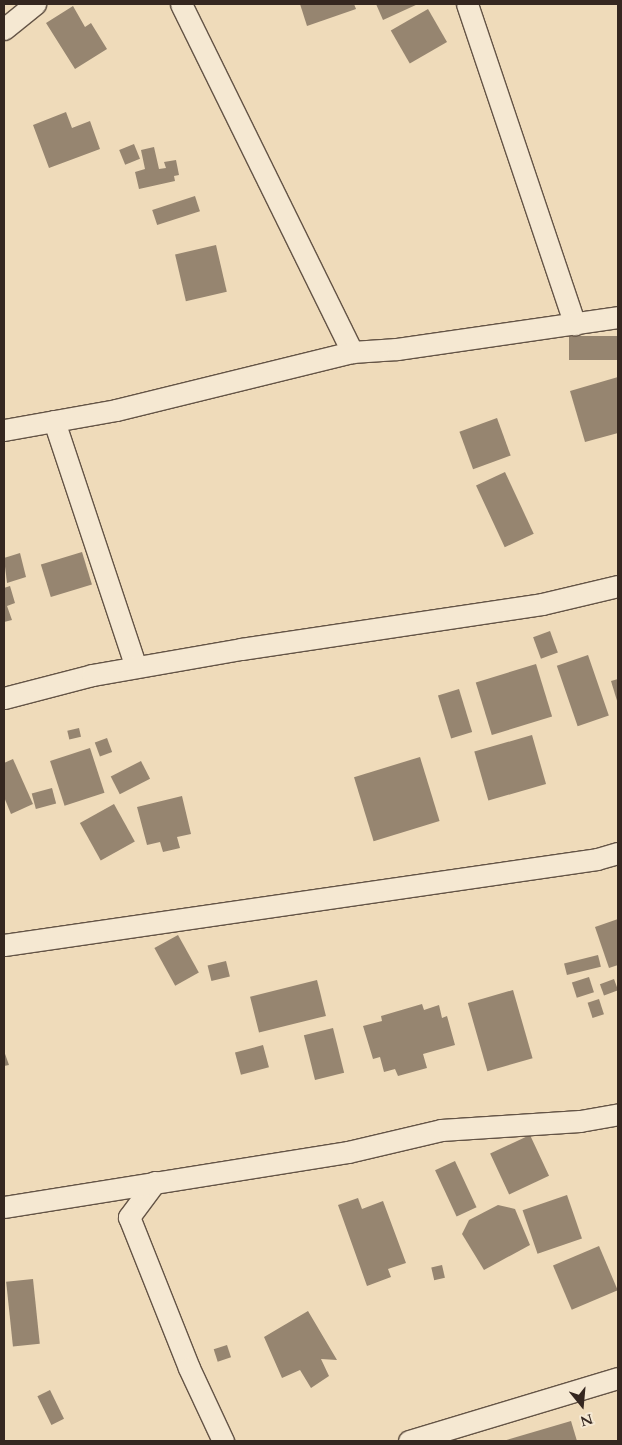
<!DOCTYPE html>
<html>
<head>
<meta charset="utf-8">
<style>
	body { margin:0 }
	#map { position:relative; width:622px; height:1445px; overflow:hidden; background:#efdbba; font-family:Cardo,serif }
	div>[style] { position:absolute }
	.building>* { inset:0; background:#968570; transform-origin:0 0 }
	.roads { filter:drop-shadow(1px 0 #645446) drop-shadow(-1px 0 #645446) drop-shadow(0 1px #645446) drop-shadow(0 -1px #645446) }
	.minor>* { height:21px; margin:-10.5px; padding:0 10.5px; transform-origin:10.5px; border-radius:10.5px; background:#f5e8d2 }
	span { translate:-50% -50%; white-space:nowrap; text-align:center; line-height:1.15; -webkit-text-stroke:5px #f5e8d2; paint-order:stroke }
	.frame { position:absolute; inset:0; border:5px solid #352720; pointer-events:none }
	.north { position:absolute; left:557px; top:1380px; width:50px; height:50px; -webkit-text-stroke:4px #f5e8d2; paint-order:stroke; rotate:163deg; font-size:14px; font-weight:700; line-height:20px; text-align:center; color:#352720 }
	.north::after { content:''; display:block; margin:auto; width:18px; height:22px; background:#352720; clip-path:polygon(50% 0,100% 100%,50% 72%,0 100%) }
</style>
</head>
<body>
<div id="map">
	<div class="building">
		<div style="clip-path:polygon(300px 4px,354px 4px,356px 9px,307px 26px)"></div>
		<div style="clip-path:polygon(376px 4px,418px 4px,383px 20px)"></div>
		<div style="clip-path:polygon(73px 6px,85px 27px,91px 23px,107px 49px,75px 69px,46px 23px)"></div>
		<div style="left:428px;top:9px;width:38px;height:43px;rotate:60deg"></div>
		<div style="clip-path:polygon(66px 112px,72px 128px,90px 121px,100px 149px,49px 168px,33px 125px)"></div>
		<div style="left:134px;top:144px;width:16px;height:16px;rotate:68deg"></div>
		<div style="clip-path:polygon(154px 147px,159px 169px,166px 168px,164px 162px,176px 160px,179px 175px,174px 176px,175px 181px,139px 189px,135px 172px,145px 169px,141px 150px)"></div>
		<div style="left:195px;top:196px;width:16px;height:45px;rotate:72deg"></div>
		<div style="left:216px;top:245px;width:48px;height:42px;rotate:77deg"></div>
		<div style="left:618px;top:336px;width:24px;height:49px;rotate:90deg"></div>
		<div style="clip-path:polygon(618px 377px,618px 433px,585px 442px,570px 391px)"></div>
		<div style="left:497px;top:418px;width:40px;height:40px;rotate:70deg"></div>
		<div style="left:505px;top:472px;width:68px;height:32px;rotate:65deg"></div>
		<div style="left:82px;top:552px;width:34px;height:43px;rotate:73deg"></div>
		<div style="clip-path:polygon(20px 553px,26px 577px,7px 583px,4px 558px)"></div>
		<div style="clip-path:polygon(10px 586px,15px 603px,7px 606px,12px 620px,4px 622px,4px 588px)"></div>
		<div style="left:550px;top:631px;width:23px;height:18px;rotate:70deg"></div>
		<div style="left:588px;top:655px;width:64px;height:33px;rotate:71deg"></div>
		<div style="left:536px;top:664px;width:55px;height:63px;rotate:73deg"></div>
		<div style="clip-path:polygon(618px 679px,618px 704px,611px 681px)"></div>
		<div style="left:459px;top:689px;width:45px;height:22px;rotate:73deg"></div>
		<div style="left:79px;top:728px;width:9px;height:12px;rotate:77deg"></div>
		<div style="left:532px;top:735px;width:51px;height:60px;rotate:74deg"></div>
		<div style="left:107px;top:738px;width:15px;height:13px;rotate:70deg"></div>
		<div style="left:90px;top:748px;width:47px;height:42px;rotate:72deg"></div>
		<div style="left:420px;top:757px;width:67px;height:69px;rotate:73deg"></div>
		<div style="clip-path:polygon(13px 759px,33px 804px,11px 814px,4px 797px,4px 763px)"></div>
		<div style="left:141px;top:761px;width:20px;height:34px;rotate:63deg"></div>
		<div style="left:52px;top:788px;width:16px;height:21px;rotate:75deg"></div>
		<div style="clip-path:polygon(182px 796px,191px 834px,177px 837px,180px 848px,163px 852px,160px 842px,147px 845px,137px 807px)"></div>
		<div style="left:114px;top:804px;width:43px;height:39px;rotate:61deg"></div>
		<div style="clip-path:polygon(618px 919px,618px 965px,609px 968px,595px 927px)"></div>
		<div style="left:178px;top:935px;width:43px;height:27px;rotate:61deg"></div>
		<div style="left:598px;top:955px;width:12px;height:35px;rotate:76deg"></div>
		<div style="left:226px;top:961px;width:16px;height:19px;rotate:76deg"></div>
		<div style="left:589px;top:977px;width:16px;height:18px;rotate:72deg"></div>
		<div style="left:614px;top:979px;width:12px;height:15px;rotate:70deg"></div>
		<div style="left:317px;top:980px;width:37px;height:69px;rotate:76deg"></div>
		<div style="left:513px;top:990px;width:71px;height:47px;rotate:74deg"></div>
		<div style="left:599px;top:999px;width:16px;height:12px;rotate:72deg"></div>
		<div style="clip-path:polygon(422px 1004px,424px 1010px,439px 1005px,442px 1018px,447px 1016px,455px 1045px,423px 1054px,427px 1068px,398px 1076px,395px 1069px,384px 1072px,380px 1057px,373px 1059px,363px 1026px,382px 1021px,381px 1016px)"></div>
		<div style="left:333px;top:1028px;width:46px;height:30px;rotate:76deg"></div>
		<div style="left:263px;top:1045px;width:23px;height:29px;rotate:75deg"></div>
		<div style="clip-path:polygon(4px 1051px,9px 1065px,4px 1066px)"></div>
		<div style="left:530px;top:1135px;width:45px;height:44px;rotate:65deg"></div>
		<div style="left:455px;top:1161px;width:51px;height:22px;rotate:65deg"></div>
		<div style="left:567px;top:1195px;width:46px;height:47px;rotate:71deg"></div>
		<div style="clip-path:polygon(358px 1198px,362px 1209px,383px 1201px,406px 1263px,388px 1269px,391px 1277px,367px 1286px,338px 1205px)"></div>
		<div style="clip-path:polygon(498px 1205px,515px 1209px,530px 1245px,484px 1270px,462px 1234px,469px 1220px)"></div>
		<div style="left:599px;top:1246px;width:48px;height:50px;rotate:67deg"></div>
		<div style="left:442px;top:1265px;width:13px;height:11px;rotate:77deg"></div>
		<div style="left:33px;top:1279px;width:65px;height:27px;rotate:84deg"></div>
		<div style="clip-path:polygon(308px 1311px,337px 1360px,321px 1359px,329px 1376px,311px 1388px,300px 1370px,282px 1378px,264px 1337px)"></div>
		<div style="left:227px;top:1345px;width:13px;height:14px;rotate:72deg"></div>
		<div style="left:50px;top:1390px;width:32px;height:14px;rotate:64deg"></div>
		<div style="clip-path:polygon(571px 1421px,577px 1441px,503px 1441px)"></div>
	</div>
	<div class="roads">
		<div class="minor">
			<div style="left:181px;top:4px;width:388px;rotate:63.8deg"></div>
			<div style="left:467px;top:4px;width:338px;rotate:71.4deg"></div>
			<div style="left:4px;top:29px;width:40px;rotate:-39deg"></div>
			<div style="left:54px;top:421px;width:259px;rotate:71.6deg"></div>
			<div style="left:4px;top:430px;width:114px;rotate:-10.1deg"></div>
			<div style="left:116px;top:410px;width:243px;rotate:-13.8deg"></div>
			<div style="left:352px;top:352px;width:45px;rotate:-3.8deg"></div>
			<div style="left:397px;top:349px;width:223px;rotate:-8.2deg"></div>
			<div style="left:4px;top:698px;width:91px;rotate:-14.6deg"></div>
			<div style="left:92px;top:675px;width:151px;rotate:-9.9deg"></div>
			<div style="left:241px;top:649px;width:304px;rotate:-8.5deg"></div>
			<div style="left:542px;top:604px;width:78px;rotate:-13.3deg"></div>
			<div style="left:4px;top:945px;width:599px;rotate:-8.25deg"></div>
			<div style="left:597px;top:859px;width:22px;rotate:-16deg"></div>
			<div style="left:155px;top:1182px;width:44px;rotate:126.6deg"></div>
			<div style="left:129px;top:1217px;width:162px;rotate:68.3deg"></div>
			<div style="left:189px;top:1368px;width:81px;rotate:65deg"></div>
			<div style="left:4px;top:1207px;width:348px;rotate:-9.1deg"></div>
			<div style="left:348px;top:1152px;width:96px;rotate:-13.3deg"></div>
			<div style="left:441px;top:1130px;width:139px;rotate:-3.7deg"></div>
			<div style="left:580px;top:1121px;width:39px;rotate:-10deg"></div>
			<div style="left:409px;top:1441px;width:218px;rotate:-16.8deg"></div>
		</div>
	</div>
	<div class="frame"></div>
	<div class="north">N</div>
</div>
</body>
</html>
